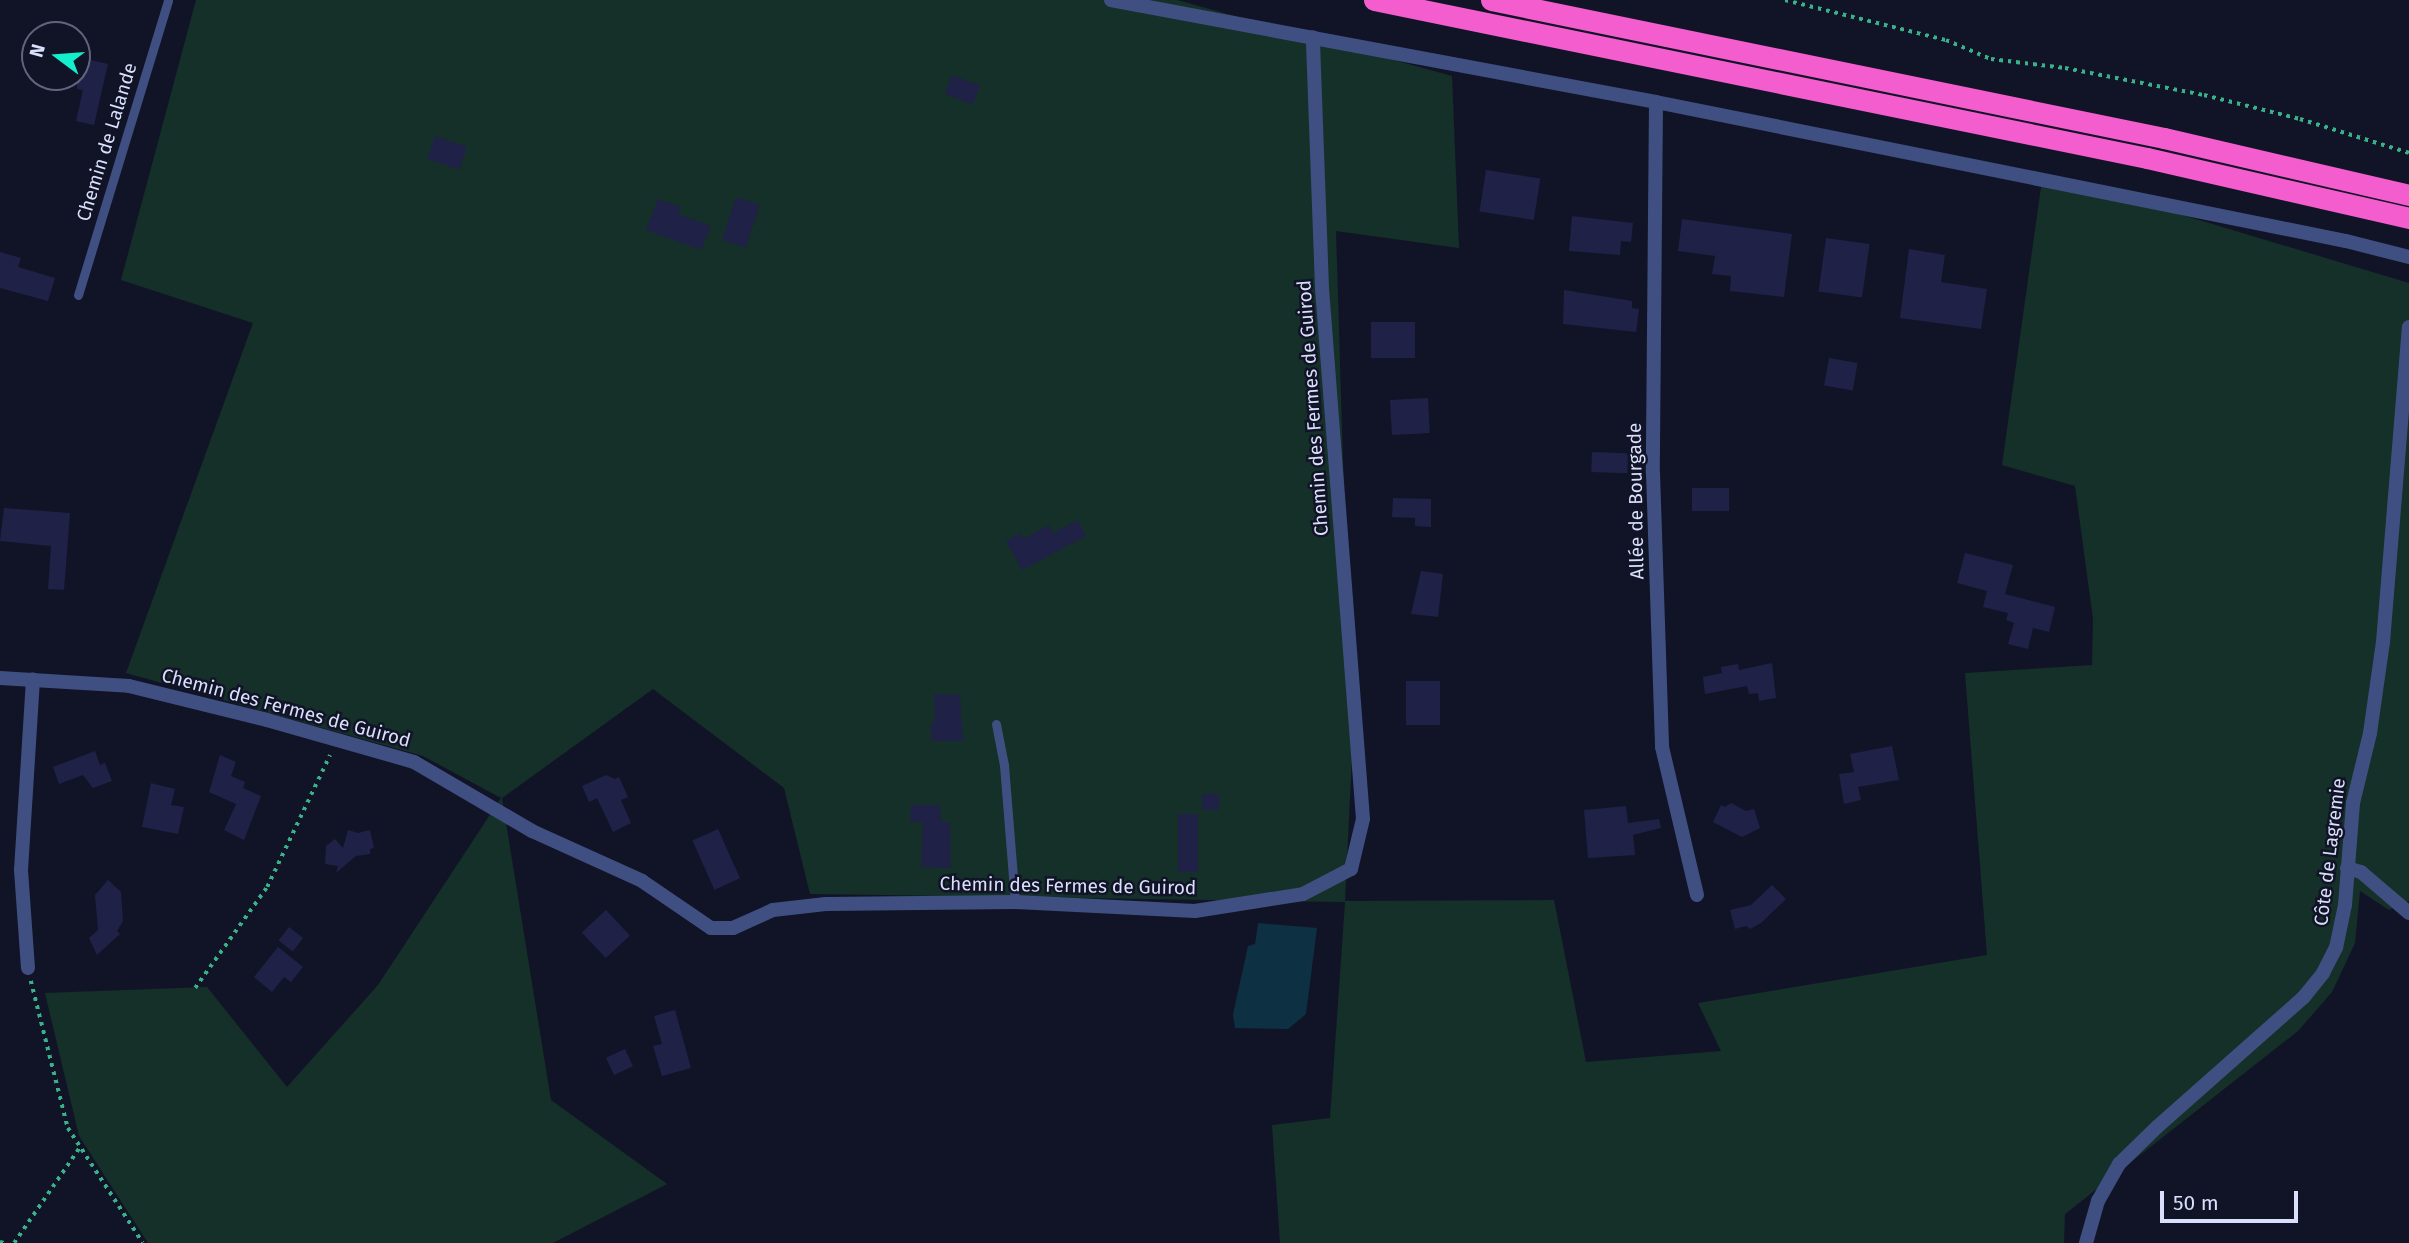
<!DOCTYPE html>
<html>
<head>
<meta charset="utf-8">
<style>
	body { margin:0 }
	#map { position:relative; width:2409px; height:1243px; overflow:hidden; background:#111427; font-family:"Fira Sans",sans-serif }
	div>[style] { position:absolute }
	.green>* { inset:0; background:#153028 }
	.water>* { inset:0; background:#0e3043 }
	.building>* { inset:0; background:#1f2147; transform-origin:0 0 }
	.path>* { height:3.5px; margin-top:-1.75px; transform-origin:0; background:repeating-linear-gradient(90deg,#39b28a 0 3.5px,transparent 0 8.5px) }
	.lane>* { height:9px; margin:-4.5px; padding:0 4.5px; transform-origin:4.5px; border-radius:4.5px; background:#404f82 }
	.street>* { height:14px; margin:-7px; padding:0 7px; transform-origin:7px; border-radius:7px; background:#404f82 }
	.highway>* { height:21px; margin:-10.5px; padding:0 10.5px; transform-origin:10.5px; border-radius:10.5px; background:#f45dce }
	span { translate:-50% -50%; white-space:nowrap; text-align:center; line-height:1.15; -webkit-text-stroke:5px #111427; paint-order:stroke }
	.street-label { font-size:19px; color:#dadffc }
	.north { position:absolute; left:21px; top:21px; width:70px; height:70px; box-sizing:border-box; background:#111427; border:2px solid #61657c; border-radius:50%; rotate:286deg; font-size:19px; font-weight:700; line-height:28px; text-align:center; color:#dadffc }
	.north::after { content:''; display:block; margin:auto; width:24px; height:32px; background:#13efca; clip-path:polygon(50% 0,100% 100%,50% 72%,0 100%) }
	.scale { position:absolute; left:2160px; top:1191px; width:138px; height:32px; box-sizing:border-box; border:4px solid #dadffc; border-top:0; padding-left:9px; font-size:21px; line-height:24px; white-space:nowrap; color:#dadffc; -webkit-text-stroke:5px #111427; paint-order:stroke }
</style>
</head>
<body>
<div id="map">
	<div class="green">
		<div style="clip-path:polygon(196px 0,1177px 0,1452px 76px,1459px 248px,1336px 231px,1352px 756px,1345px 901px,1554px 900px,1586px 1062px,1721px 1051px,1698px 1003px,1987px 955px,1965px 673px,2092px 665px,2093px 619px,2075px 486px,2002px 465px,2043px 173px,2409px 283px,2409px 901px,2389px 910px,2360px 891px,2355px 943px,2332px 992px,2298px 1031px,2065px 1214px,2064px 1243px,1280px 1243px,1272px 1125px,1330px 1118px,1345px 902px,810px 894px,784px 788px,653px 689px,502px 798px,551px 1100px,667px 1184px,553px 1243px,148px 1243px,79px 1136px,45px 993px,207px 987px,287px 1087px,378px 985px,501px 798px,423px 756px,126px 673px,253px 323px,121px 280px)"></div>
	</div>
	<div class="water">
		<div style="clip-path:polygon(1258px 923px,1317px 928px,1306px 1014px,1288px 1029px,1235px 1028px,1233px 1014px,1248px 946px,1255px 944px)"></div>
	</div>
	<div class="building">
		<div style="clip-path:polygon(77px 57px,108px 64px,94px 125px,76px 121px,83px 90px,77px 89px)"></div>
		<div style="left:952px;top:75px;width:30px;height:20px;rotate:21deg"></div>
		<div style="left:435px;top:136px;width:34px;height:24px;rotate:19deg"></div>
		<div style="left:1486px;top:170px;width:55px;height:42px;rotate:9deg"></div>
		<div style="left:736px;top:197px;width:25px;height:45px;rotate:18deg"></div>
		<div style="clip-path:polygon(658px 199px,681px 207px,678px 214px,711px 226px,701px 250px,646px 230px)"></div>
		<div style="clip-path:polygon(1572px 216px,1633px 223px,1631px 242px,1621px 241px,1620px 255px,1569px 251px)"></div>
		<div style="clip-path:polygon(1682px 219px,1792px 234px,1784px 297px,1730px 291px,1731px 276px,1712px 274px,1715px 256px,1678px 251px)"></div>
		<div style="left:1826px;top:238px;width:44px;height:54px;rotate:8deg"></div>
		<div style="clip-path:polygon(1909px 249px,1945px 255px,1941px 282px,1987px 289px,1981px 329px,1900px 318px)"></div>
		<div style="clip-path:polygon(0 252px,21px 258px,18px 267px,55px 278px,48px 301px,0 288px)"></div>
		<div style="clip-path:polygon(1564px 290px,1632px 301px,1632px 308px,1639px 309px,1636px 332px,1563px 324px)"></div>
		<div style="left:1371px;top:322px;width:44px;height:36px"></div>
		<div style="left:1829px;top:358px;width:29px;height:28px;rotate:10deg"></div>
		<div style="left:1428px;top:398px;width:35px;height:38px;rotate:87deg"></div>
		<div style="left:1592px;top:452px;width:36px;height:20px;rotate:2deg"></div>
		<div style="left:1692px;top:488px;width:37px;height:23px"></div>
		<div style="clip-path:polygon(1393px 498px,1431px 499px,1431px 527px,1415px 526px,1415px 518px,1392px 517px)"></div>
		<div style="clip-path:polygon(4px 508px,70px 513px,64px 590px,48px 589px,51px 546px,0 541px)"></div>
		<div style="clip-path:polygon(1078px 520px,1086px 536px,1022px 570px,1006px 541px,1021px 533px,1023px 539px,1049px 525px,1053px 533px)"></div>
		<div style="clip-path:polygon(1965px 553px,2013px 565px,2005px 594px,2055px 607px,2049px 632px,2033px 628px,2028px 649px,2008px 644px,2014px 623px,2006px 620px,2008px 613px,1983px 607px,1987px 591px,1957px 583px)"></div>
		<div style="clip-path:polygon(1421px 571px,1443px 574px,1438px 617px,1411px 614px)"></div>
		<div style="clip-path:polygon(1772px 663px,1776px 698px,1759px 701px,1758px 693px,1749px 694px,1747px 686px,1705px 694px,1703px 677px,1722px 673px,1721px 667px,1738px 664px,1739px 670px)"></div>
		<div style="left:1406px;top:681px;width:34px;height:44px"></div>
		<div style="clip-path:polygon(934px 694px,960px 695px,963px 741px,931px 741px,931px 723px,935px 723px)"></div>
		<div style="clip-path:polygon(1892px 746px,1899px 780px,1858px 787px,1861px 800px,1844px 804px,1839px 774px,1854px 772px,1850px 754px)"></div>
		<div style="clip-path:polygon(95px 751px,100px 765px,105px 763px,112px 781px,93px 788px,83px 775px,59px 784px,53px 767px)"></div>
		<div style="clip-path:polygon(220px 755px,236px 762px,231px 776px,245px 782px,243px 788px,261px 796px,244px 840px,224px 830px,236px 804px,209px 792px)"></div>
		<div style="clip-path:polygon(606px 775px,615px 779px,619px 777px,628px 797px,621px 800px,631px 823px,613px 832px,597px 798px,589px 802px,582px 786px)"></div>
		<div style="clip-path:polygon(151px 783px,175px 789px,171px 805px,184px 807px,178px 834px,142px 827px)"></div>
		<div style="left:1202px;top:794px;width:17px;height:16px"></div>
		<div style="clip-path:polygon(1731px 803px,1746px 811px,1754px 809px,1760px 828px,1742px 837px,1713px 822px,1721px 805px,1725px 807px)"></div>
		<div style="clip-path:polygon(911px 805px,940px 805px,941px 822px,950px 822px,951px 868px,921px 867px,923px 822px,910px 822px)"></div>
		<div style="clip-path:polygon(1626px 806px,1628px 823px,1659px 819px,1661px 828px,1633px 835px,1635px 855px,1588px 858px,1584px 810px)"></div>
		<div style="left:1178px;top:814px;width:20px;height:58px"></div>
		<div style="left:718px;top:829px;width:54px;height:28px;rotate:66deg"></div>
		<div style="clip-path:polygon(348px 830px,358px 833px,370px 830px,374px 848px,370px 849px,370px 854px,356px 856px,336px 873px,338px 866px,325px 864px,326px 846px,335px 839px,343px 848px)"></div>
		<div style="clip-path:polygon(108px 880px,121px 892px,123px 921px,117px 931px,120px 934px,97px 955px,89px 938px,98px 930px,95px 895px)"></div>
		<div style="clip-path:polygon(1772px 885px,1786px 899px,1761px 923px,1750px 929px,1746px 926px,1735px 929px,1730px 910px,1751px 905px)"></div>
		<div style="left:606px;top:910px;width:35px;height:33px;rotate:47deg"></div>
		<div style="left:289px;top:927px;width:18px;height:17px;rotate:38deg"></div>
		<div style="clip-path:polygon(278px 947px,303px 967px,291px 982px,284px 977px,272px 992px,254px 977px)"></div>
		<div style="clip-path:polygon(675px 1010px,691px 1068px,662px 1076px,653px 1046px,662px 1044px,654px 1016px)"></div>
		<div style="left:625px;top:1049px;width:19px;height:21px;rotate:65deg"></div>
	</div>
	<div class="path">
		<div style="left:1785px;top:0;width:166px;rotate:14deg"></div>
		<div style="left:1946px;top:40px;width:49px;rotate:22.9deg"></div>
		<div style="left:1991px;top:59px;width:75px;rotate:6.9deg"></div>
		<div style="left:2065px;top:68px;width:142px;rotate:11deg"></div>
		<div style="left:2204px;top:95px;width:99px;rotate:14deg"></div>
		<div style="left:2300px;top:119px;width:114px;rotate:17.3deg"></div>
		<div style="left:31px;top:981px;width:152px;rotate:75.9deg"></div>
		<div style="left:68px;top:1128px;width:137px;rotate:56.9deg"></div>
		<div style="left:195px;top:988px;width:124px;rotate:-54.5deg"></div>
		<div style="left:267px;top:887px;width:146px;rotate:-64.5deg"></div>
		<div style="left:0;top:1242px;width:4px;rotate:14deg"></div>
		<div style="left:14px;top:1243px;width:116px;rotate:-55.5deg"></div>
	</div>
	<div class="lane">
		<div style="left:78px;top:295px;width:308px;rotate:-73deg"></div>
		<div style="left:996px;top:724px;width:42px;rotate:79deg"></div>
		<div style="left:1004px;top:765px;width:137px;rotate:85.4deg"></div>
	</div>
	<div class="street">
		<div style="left:1111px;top:0;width:554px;rotate:10.6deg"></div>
		<div style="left:1656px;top:102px;width:704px;rotate:11.39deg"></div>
		<div style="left:2346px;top:241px;width:65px;rotate:14.3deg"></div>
		<div style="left:1656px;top:102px;width:371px;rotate:90.5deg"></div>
		<div style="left:1653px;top:473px;width:274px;rotate:88.1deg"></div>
		<div style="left:1662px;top:747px;width:152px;rotate:76.7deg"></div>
		<div style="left:0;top:678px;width:129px;rotate:3.5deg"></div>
		<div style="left:129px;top:686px;width:142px;rotate:13.8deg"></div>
		<div style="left:267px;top:720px;width:153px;rotate:15.9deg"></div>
		<div style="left:414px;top:762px;width:137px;rotate:30.3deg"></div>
		<div style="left:532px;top:831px;width:121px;rotate:24.4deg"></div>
		<div style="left:642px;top:881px;width:83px;rotate:34.3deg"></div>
		<div style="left:711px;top:928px;width:22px"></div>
		<div style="left:733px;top:928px;width:44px;rotate:-24.2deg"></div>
		<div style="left:773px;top:910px;width:53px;rotate:-6.5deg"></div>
		<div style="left:826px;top:904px;width:189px;rotate:-0.6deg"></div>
		<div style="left:1015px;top:902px;width:180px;rotate:2.9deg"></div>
		<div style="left:1195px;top:911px;width:109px;rotate:-8.9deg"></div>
		<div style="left:1303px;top:894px;width:54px;rotate:-27.5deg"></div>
		<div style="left:1351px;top:869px;width:51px;rotate:-76.5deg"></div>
		<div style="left:1363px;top:819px;width:533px;rotate:-94.42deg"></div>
		<div style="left:1322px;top:288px;width:251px;rotate:-92.1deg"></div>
		<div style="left:2347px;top:868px;width:15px;rotate:16deg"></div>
		<div style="left:2361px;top:872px;width:63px;rotate:40.5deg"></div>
		<div style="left:28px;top:968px;width:98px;rotate:-94.1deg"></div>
		<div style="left:21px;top:870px;width:191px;rotate:-86.4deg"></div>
		<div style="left:2086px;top:1243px;width:44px;rotate:-74.1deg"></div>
		<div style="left:2098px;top:1201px;width:43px;rotate:-60.4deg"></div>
		<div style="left:2119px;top:1164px;width:53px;rotate:-44.2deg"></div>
		<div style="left:2157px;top:1127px;width:195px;rotate:-41.5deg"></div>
		<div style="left:2303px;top:998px;width:32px;rotate:-51deg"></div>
		<div style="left:2323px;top:973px;width:28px;rotate:-63deg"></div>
		<div style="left:2336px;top:948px;width:44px;rotate:-78.2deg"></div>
		<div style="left:2345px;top:905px;width:102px;rotate:-85.5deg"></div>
		<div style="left:2353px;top:803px;width:72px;rotate:-76.3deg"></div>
		<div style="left:2370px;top:733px;width:92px;rotate:-81.9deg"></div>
		<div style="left:2383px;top:642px;width:316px;rotate:-85.3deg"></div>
	</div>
	<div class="highway">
		<div style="left:1374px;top:0;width:789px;rotate:11.55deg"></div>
		<div style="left:2147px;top:158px;width:269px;rotate:12.9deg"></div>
		<div style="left:1491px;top:0;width:687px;rotate:11.59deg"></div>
		<div style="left:2164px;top:138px;width:252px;rotate:13.1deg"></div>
	</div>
	<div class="street-label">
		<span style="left:107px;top:142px;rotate:-73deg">Chemin de Lalande</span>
		<span style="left:1313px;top:408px;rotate:-94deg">Chemin des Fermes de Guirod</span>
		<span style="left:1636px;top:501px;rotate:-91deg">Allée de Bourgade</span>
		<span style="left:286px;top:708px;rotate:15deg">Chemin des Fermes de Guirod</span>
		<span style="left:2330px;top:852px;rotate:-83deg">Côte de Lagremie</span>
		<span style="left:1068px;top:886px;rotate:1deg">Chemin des Fermes de Guirod</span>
	</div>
	<div class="north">N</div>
	<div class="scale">50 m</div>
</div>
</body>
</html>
